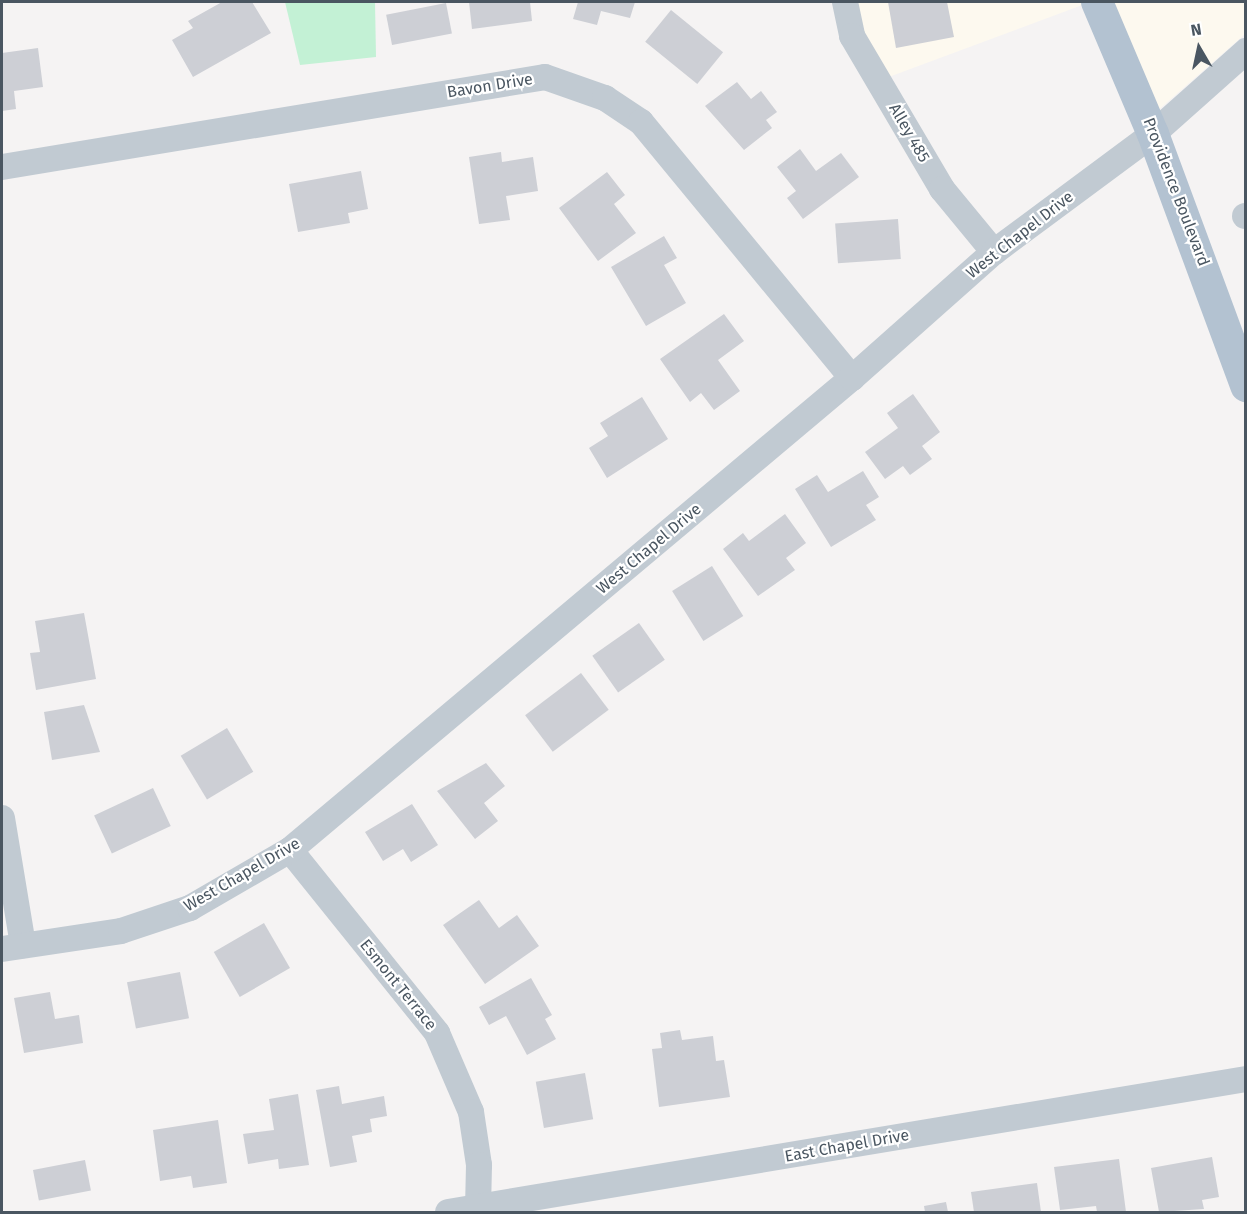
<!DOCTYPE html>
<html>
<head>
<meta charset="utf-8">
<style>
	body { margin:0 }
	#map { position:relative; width:1247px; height:1214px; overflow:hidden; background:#f5f3f3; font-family:"Fira Sans",sans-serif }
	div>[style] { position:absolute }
	.commercial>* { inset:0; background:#fdf9ef }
	.green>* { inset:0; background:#c3f1d5 }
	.building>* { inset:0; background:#cdcfd5; transform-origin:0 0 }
	.minor>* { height:26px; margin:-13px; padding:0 13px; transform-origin:13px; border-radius:13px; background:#c1cad2 }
	.major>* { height:32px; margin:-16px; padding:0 16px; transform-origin:16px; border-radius:16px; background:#b3c2d1 }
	span { translate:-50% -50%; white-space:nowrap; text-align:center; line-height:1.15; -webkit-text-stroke:4.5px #fff; paint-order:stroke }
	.street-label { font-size:16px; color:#4a5661 }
	.frame { position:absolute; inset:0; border:3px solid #4a5661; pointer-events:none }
	.north { position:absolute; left:1169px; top:18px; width:60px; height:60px; -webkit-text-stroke:4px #fff; paint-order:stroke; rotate:351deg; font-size:16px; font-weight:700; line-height:24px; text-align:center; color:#4a5661 }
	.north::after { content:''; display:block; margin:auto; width:21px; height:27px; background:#4a5661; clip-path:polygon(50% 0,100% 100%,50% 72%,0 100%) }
</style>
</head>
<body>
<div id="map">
	<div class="commercial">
		<div style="clip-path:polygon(843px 2px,1084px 2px,1085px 4px,878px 81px)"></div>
		<div style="clip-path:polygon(1111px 2px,1245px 2px,1245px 34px,1157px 111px)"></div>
	</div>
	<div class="green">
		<div style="clip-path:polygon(285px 2px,375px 2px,376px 57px,300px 65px)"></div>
	</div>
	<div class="building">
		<div style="clip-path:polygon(222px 2px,252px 2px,271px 33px,193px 77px,172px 40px,193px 28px,188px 21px)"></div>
		<div style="clip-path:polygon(469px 2px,530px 2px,532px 21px,472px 29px)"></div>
		<div style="clip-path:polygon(578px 2px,635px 2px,630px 18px,601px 11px,597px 25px,573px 19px)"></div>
		<div style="clip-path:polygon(888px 2px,947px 2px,954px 37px,896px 48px)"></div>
		<div style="left:446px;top:3px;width:31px;height:61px;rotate:79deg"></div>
		<div style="left:671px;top:10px;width:67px;height:41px;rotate:39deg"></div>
		<div style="clip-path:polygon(38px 48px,43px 87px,14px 91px,16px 109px,2px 111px,2px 53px)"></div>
		<div style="clip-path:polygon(737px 82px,751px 99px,761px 91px,777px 112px,766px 120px,772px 128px,744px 150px,705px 106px)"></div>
		<div style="clip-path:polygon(800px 149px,816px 171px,841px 153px,859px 177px,803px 219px,787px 198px,796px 191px,777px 167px)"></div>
		<div style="clip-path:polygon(501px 152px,502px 162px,533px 157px,538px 191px,506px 196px,510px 220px,479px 224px,469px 157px)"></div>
		<div style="clip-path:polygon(361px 171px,368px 209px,348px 213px,350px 223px,298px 232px,289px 184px)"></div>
		<div style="clip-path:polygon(607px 172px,625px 195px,614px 204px,636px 233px,598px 261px,559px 208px)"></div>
		<div style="left:898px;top:219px;width:40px;height:63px;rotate:86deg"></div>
		<div style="clip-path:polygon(664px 236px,677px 258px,664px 265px,686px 303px,646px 326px,611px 267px)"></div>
		<div style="clip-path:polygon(724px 314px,744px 341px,718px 360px,740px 391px,714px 410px,701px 393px,690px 402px,660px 359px)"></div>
		<div style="clip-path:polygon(913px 394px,940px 432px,922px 446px,932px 459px,910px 475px,903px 466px,885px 479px,865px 452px,898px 428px,887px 413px)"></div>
		<div style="clip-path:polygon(642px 397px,668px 439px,607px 478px,589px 448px,608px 436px,600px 423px)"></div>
		<div style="clip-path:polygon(863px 471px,879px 497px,866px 505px,876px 520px,831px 547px,795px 489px,817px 475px,828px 492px)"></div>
		<div style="clip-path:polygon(785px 514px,806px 543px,786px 558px,795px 570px,758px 596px,723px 549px,743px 533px,749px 541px)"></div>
		<div style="left:712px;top:566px;width:59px;height:47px;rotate:58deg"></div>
		<div style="clip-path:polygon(84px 613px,96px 679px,36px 690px,30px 653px,40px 652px,35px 621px)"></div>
		<div style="left:639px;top:623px;width:45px;height:57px;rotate:55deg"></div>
		<div style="left:581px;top:673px;width:46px;height:70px;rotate:53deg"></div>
		<div style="clip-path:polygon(84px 705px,100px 752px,52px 760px,44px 712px)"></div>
		<div style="left:227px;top:728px;width:51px;height:54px;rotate:59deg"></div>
		<div style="clip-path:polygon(486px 763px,505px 786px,484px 803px,498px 821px,475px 839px,437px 791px)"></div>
		<div style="left:153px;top:788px;width:42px;height:65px;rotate:65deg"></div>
		<div style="clip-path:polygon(412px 804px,438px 845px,411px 862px,403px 849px,383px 861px,365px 832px)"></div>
		<div style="clip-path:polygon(479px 900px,499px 928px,517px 915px,539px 946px,485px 984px,443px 925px)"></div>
		<div style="left:264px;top:923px;width:52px;height:58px;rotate:60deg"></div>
		<div style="left:180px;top:972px;width:47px;height:54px;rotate:79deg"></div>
		<div style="clip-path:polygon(531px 978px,552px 1015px,545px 1019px,556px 1039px,527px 1055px,506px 1016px,489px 1025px,479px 1007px)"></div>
		<div style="clip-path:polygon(50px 992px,55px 1019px,79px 1015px,83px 1043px,24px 1053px,14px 998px)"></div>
		<div style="clip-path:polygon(680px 1030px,682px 1040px,713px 1036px,716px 1061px,724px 1060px,730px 1097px,659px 1107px,652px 1049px,662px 1048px,660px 1033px)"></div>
		<div style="left:585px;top:1073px;width:47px;height:50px;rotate:80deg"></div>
		<div style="clip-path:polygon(339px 1086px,342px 1104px,384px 1096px,387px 1116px,370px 1119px,372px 1132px,352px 1136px,357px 1162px,330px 1167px,316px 1090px)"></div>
		<div style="clip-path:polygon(298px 1094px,309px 1165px,279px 1169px,278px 1159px,248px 1164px,243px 1134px,274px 1130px,269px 1099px)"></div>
		<div style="clip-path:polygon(218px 1120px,227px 1183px,193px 1188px,191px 1176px,160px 1181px,153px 1130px)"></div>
		<div style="clip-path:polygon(1212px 1157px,1219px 1197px,1202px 1200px,1204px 1209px,1159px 1212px,1151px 1168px)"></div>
		<div style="clip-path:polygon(1119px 1159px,1126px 1212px,1097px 1212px,1096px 1206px,1060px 1210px,1054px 1167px)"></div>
		<div style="left:85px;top:1160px;width:31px;height:53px;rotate:79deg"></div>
		<div style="clip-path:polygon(1037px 1183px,1041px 1212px,974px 1212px,971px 1192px)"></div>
		<div style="clip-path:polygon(946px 1202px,948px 1212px,925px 1212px,924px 1206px)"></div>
	</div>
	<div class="minor">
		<div style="left:845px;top:2px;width:35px;rotate:78deg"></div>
		<div style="left:852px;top:36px;width:178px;rotate:59.5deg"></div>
		<div style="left:942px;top:189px;width:82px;rotate:50.5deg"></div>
		<div style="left:2px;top:167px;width:550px;rotate:-9.41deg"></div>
		<div style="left:545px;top:77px;width:64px;rotate:19.3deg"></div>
		<div style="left:605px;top:98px;width:43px;rotate:33.7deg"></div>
		<div style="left:641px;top:122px;width:332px;rotate:50.5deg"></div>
		<div style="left:1245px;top:216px;width:1px"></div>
		<div style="left:2px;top:818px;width:129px;rotate:80.6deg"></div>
		<div style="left:290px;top:850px;width:235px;rotate:51.2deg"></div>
		<div style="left:437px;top:1033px;width:86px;rotate:66.7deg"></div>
		<div style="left:471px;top:1112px;width:54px;rotate:81.4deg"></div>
		<div style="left:479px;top:1165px;width:43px;rotate:91.3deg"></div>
		<div style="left:2px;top:949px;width:120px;rotate:-8.6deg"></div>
		<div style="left:121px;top:931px;width:73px;rotate:-18.4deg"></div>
		<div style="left:190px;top:908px;width:116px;rotate:-30.1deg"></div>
		<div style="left:290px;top:850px;width:734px;rotate:-40.03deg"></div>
		<div style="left:852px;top:378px;width:190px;rotate:-41.6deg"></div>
		<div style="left:994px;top:252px;width:198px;rotate:-36.6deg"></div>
		<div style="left:1153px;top:134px;width:125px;rotate:-41.7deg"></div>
		<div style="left:448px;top:1212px;width:809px;rotate:-9.46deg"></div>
	</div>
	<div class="major">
		<div style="left:1097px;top:2px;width:143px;rotate:67deg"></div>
		<div style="left:1153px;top:134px;width:269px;rotate:69.7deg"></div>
	</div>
	<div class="street-label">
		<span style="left:490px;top:86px;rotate:-9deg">Bavon Drive</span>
		<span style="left:909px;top:133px;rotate:60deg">Alley 485</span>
		<span style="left:1176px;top:192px;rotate:69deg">Providence Boulevard</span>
		<span style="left:1020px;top:235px;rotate:-38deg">West Chapel Drive</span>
		<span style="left:649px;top:549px;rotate:-40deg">West Chapel Drive</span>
		<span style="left:242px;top:875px;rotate:-30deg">West Chapel Drive</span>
		<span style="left:398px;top:985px;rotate:51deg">Esmont Terrace</span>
		<span style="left:847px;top:1146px;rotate:-10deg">East Chapel Drive</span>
	</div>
	<div class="frame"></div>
	<div class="north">N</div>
</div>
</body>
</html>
